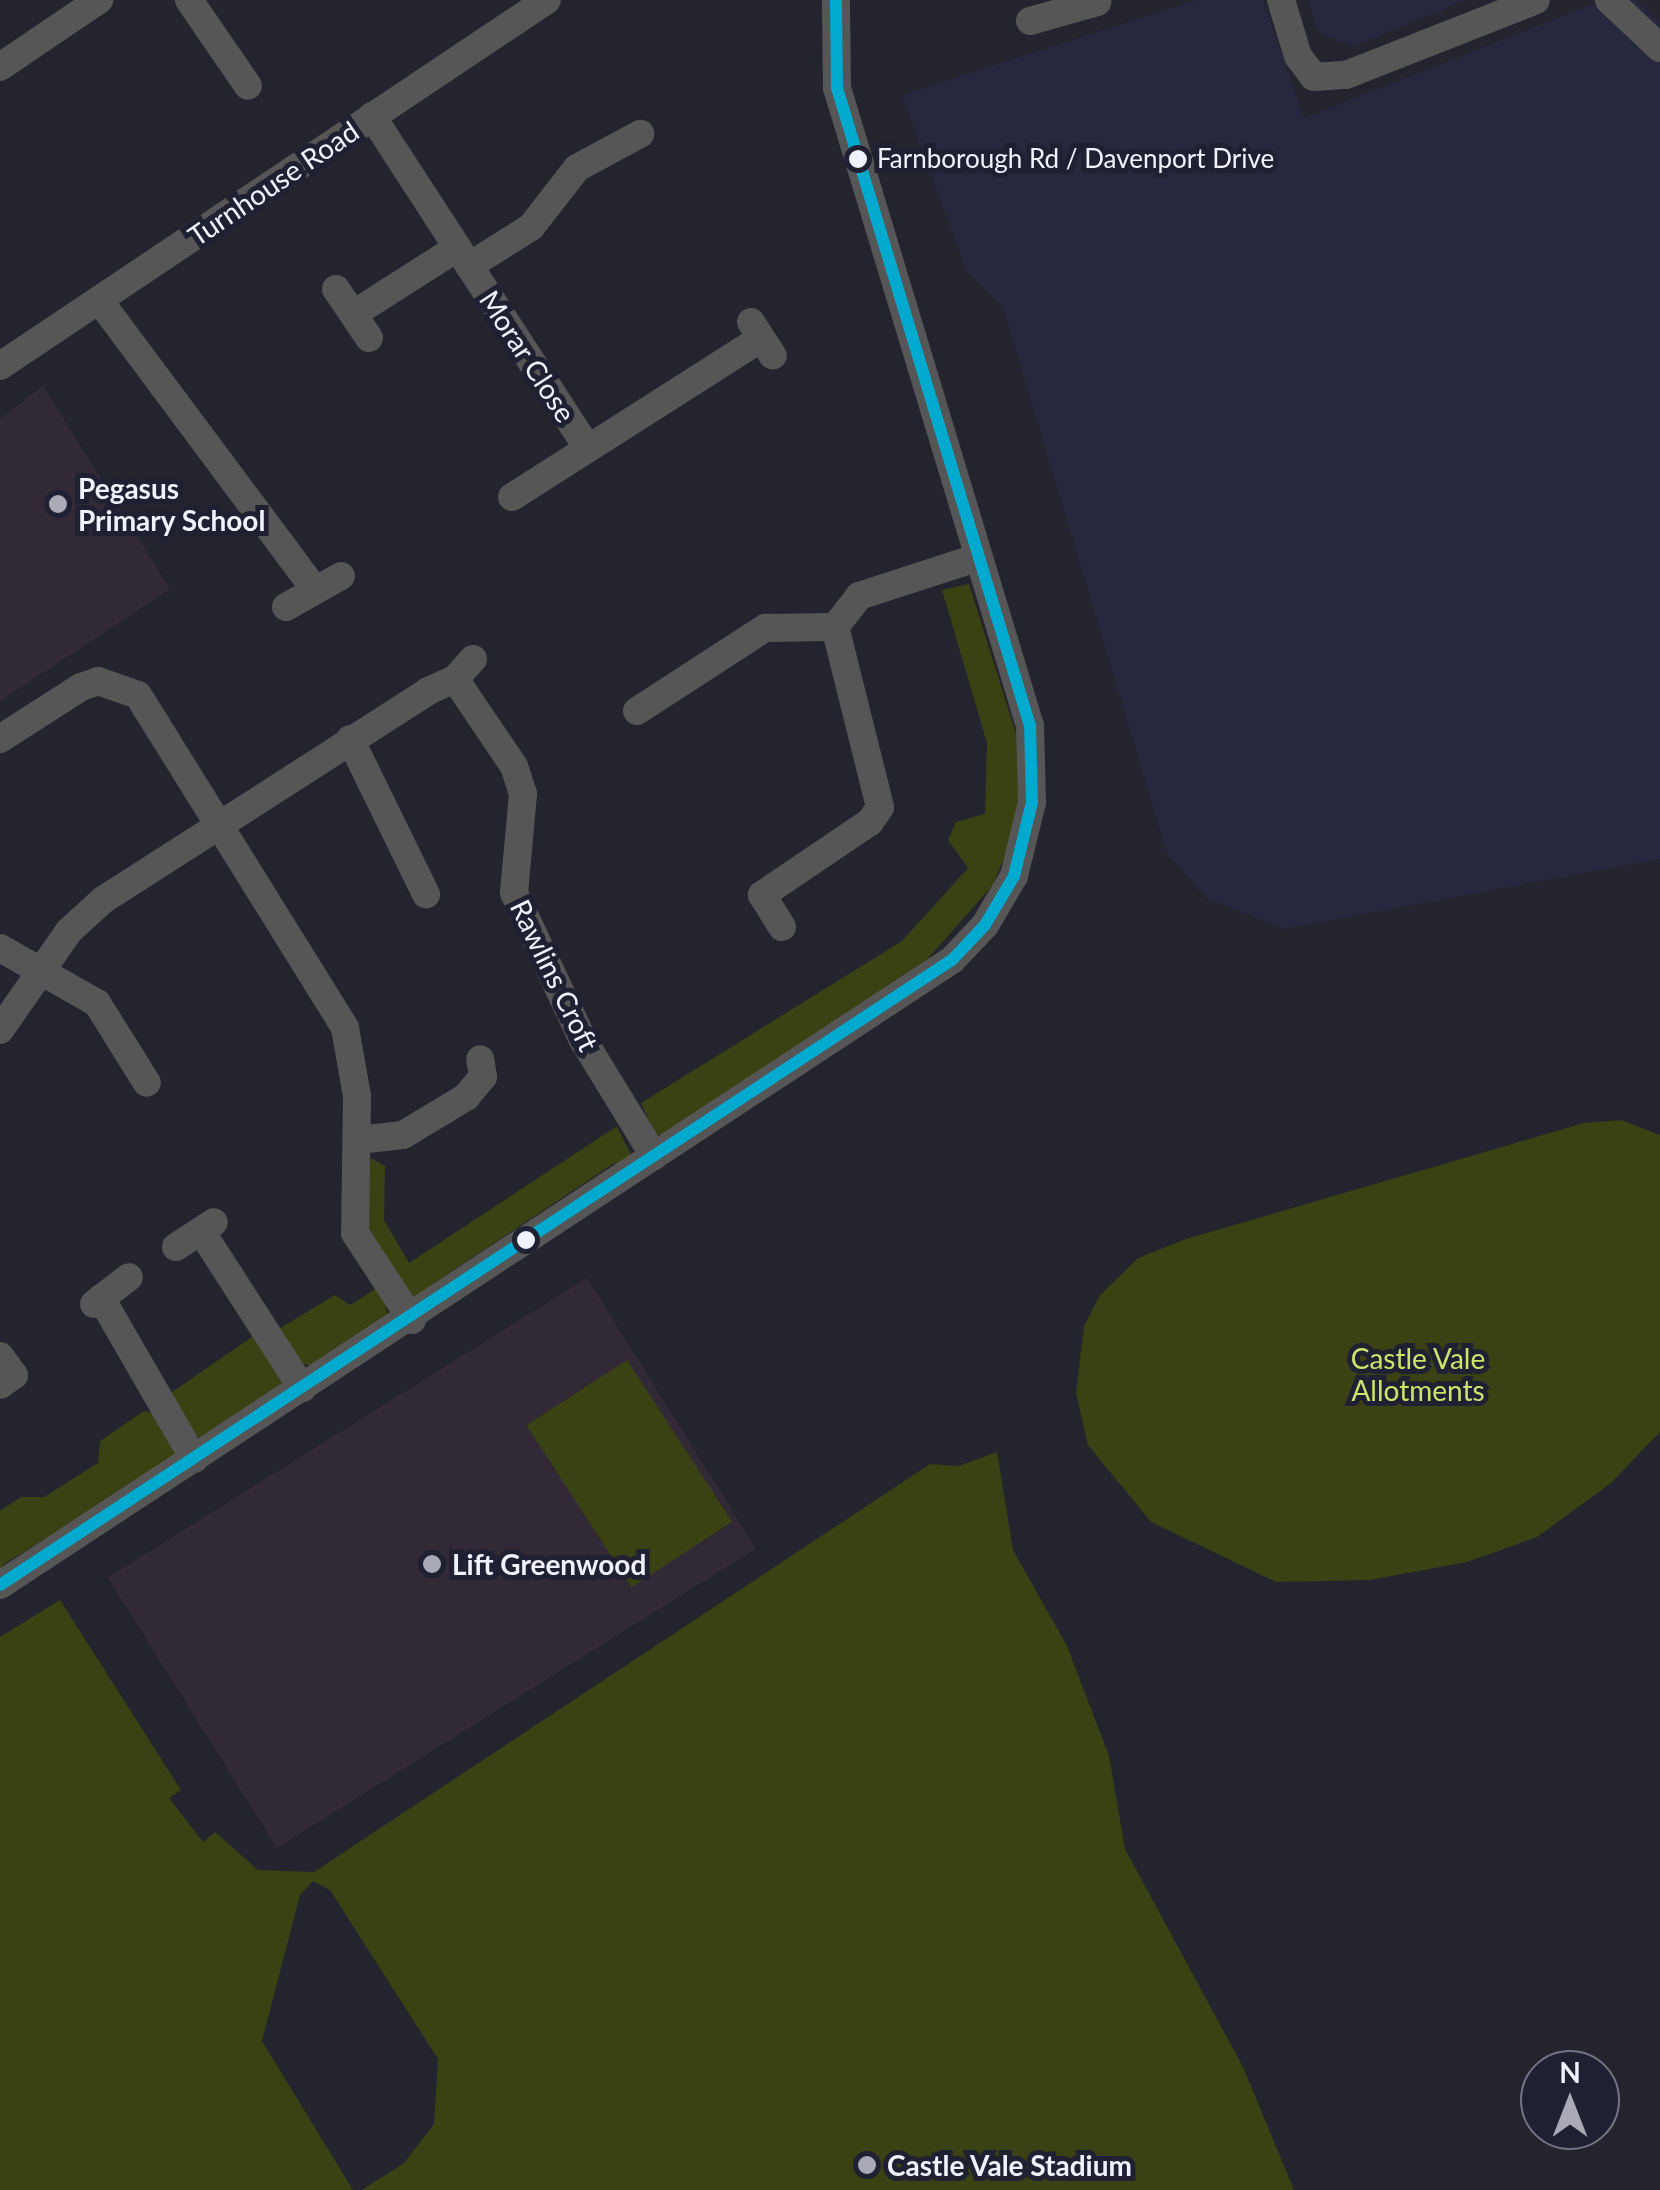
<!DOCTYPE html>
<html>
<head>
<meta charset="utf-8">
<style>
	body { margin:0 }
	#map { position:relative; width:1660px; height:2190px; overflow:hidden; background:#24242f; font-family:Lato,sans-serif }
	div>[style] { position:absolute }
	.built>* { inset:0; background:#27273e }
	.education>* { inset:0; background:#322937; transform-origin:0 0 }
	.green>* { inset:0; background:#3a4112; transform-origin:0 0 }
	.minor>* { height:28px; margin:-14px; padding:0 14px; transform-origin:14px; border-radius:14px; background:#575656 }
	.bus-1>* { height:12px; margin:-6px; padding:0 6px; transform-origin:6px; border-radius:6px; background:#00a9ce }
	.dots>* { width:28px; height:28px; translate:-50% -50%; box-sizing:border-box; border:5px solid #202033; border-radius:50% }
	span { translate:-50% -50%; white-space:nowrap; text-align:center; line-height:1.15; -webkit-text-stroke:10px #202033; paint-order:stroke }
	.bus-label { font-size:26px; color:#f1f2ff }
	.left { translate:0 -50%; text-align:left }
	.street-label { font-size:28px; color:#f1f2ff }
	.poi-label { font-size:28px; color:#f1f2ff; font-weight:700 }
	.park-label { font-size:28px; color:#cde46b }
	.north { position:absolute; left:1520px; top:2050px; width:100px; height:100px; box-sizing:border-box; background:#202033; border:2px solid #747485; border-radius:50%; rotate:0deg; font-size:28px; font-weight:700; line-height:40px; text-align:center; color:#f1f2ff }
	.north::after { content:''; display:block; margin:auto; width:35px; height:45px; background:#a9aab6; clip-path:polygon(50% 0,100% 100%,50% 72%,0 100%) }
</style>
</head>
<body>
<div id="map">
	<div class="built">
		<div style="clip-path:polygon(1196px 0,1263px 0,1304px 118px,1603px 0,1636px 0,1660px 23px,1660px 859px,1284px 929px,1206px 898px,1167px 853px,1003px 307px,966px 270px,902px 95px)"></div>
		<div style="clip-path:polygon(1308px 0,1465px 0,1353px 47px,1318px 33px)"></div>
	</div>
	<div class="education">
		<div style="clip-path:polygon(43px 386px,170px 589px,0 701px,0 419px)"></div>
		<div style="left:587px;top:1278px;width:319px;height:565px;rotate:58deg"></div>
	</div>
	<div class="green">
		<div style="clip-path:polygon(969px 584px,1024px 759px,1015px 833px,992px 886px,924px 963px,669px 1137px,655px 1134px,641px 1103px,902px 941px,968px 868px,948px 840px,956px 822px,985px 814px,987px 743px,942px 590px)"></div>
		<div style="clip-path:polygon(1621px 1120px,1660px 1135px,1660px 1432px,1611px 1483px,1537px 1537px,1467px 1562px,1370px 1580px,1276px 1582px,1151px 1522px,1088px 1445px,1076px 1393px,1084px 1326px,1100px 1295px,1138px 1258px,1186px 1239px,1584px 1123px)"></div>
		<div style="clip-path:polygon(617px 1126px,633px 1159px,613px 1164px,431px 1285px,428px 1297px,410px 1297px,365px 1231px,359px 1207px,371px 1158px,385px 1166px,384px 1220px,409px 1263px)"></div>
		<div style="clip-path:polygon(380px 1286px,388px 1316px,313px 1366px,303px 1364px,277px 1330px,335px 1295px,350px 1305px)"></div>
		<div style="clip-path:polygon(256px 1334px,283px 1375px,281px 1389px,205px 1438px,191px 1435px,168px 1395px)"></div>
		<div style="left:627px;top:1360px;width:193px;height:120px;rotate:57deg"></div>
		<div style="clip-path:polygon(144px 1411px,156px 1414px,175px 1450px,173px 1460px,4px 1564px,0 1577px,0 1511px,21px 1497px,44px 1497px,98px 1463px,100px 1441px)"></div>
		<div style="clip-path:polygon(997px 1452px,1013px 1550px,1067px 1646px,1109px 1756px,1125px 1849px,1243px 2067px,1294px 2190px,362px 2190px,404px 2163px,434px 2124px,438px 2059px,330px 1890px,313px 1881px,300px 1895px,262px 2041px,353px 2190px,0 2190px,0 1637px,60px 1600px,181px 1790px,169px 1798px,203px 1842px,215px 1832px,258px 1870px,314px 1872px,930px 1464px,959px 1466px)"></div>
	</div>
	<div class="minor">
		<div style="left:189px;top:0;width:104px;rotate:55.5deg"></div>
		<div style="left:1281px;top:0;width:59px;rotate:73.1deg"></div>
		<div style="left:1298px;top:56px;width:26px;rotate:53deg"></div>
		<div style="left:1314px;top:77px;width:32px;rotate:-4deg"></div>
		<div style="left:1346px;top:75px;width:204px;rotate:-21.5deg"></div>
		<div style="left:1609px;top:0;width:70px;rotate:43.3deg"></div>
		<div style="left:1030px;top:21px;width:70px;rotate:-15.8deg"></div>
		<div style="left:0;top:67px;width:120px;rotate:-34.1deg"></div>
		<div style="left:372px;top:116px;width:393px;rotate:57deg"></div>
		<div style="left:469px;top:266px;width:73px;rotate:-32.2deg"></div>
		<div style="left:531px;top:227px;width:75px;rotate:-52.1deg"></div>
		<div style="left:577px;top:168px;width:72px;rotate:-28.4deg"></div>
		<div style="left:336px;top:289px;width:59px;rotate:56deg"></div>
		<div style="left:99px;top:300px;width:362px;rotate:53.3deg"></div>
		<div style="left:355px;top:313px;width:121px;rotate:-32.5deg"></div>
		<div style="left:751px;top:322px;width:40px;rotate:57.1deg"></div>
		<div style="left:0;top:366px;width:658px;rotate:-33.79deg"></div>
		<div style="left:512px;top:497px;width:294px;rotate:-32.5deg"></div>
		<div style="left:286px;top:607px;width:63px;rotate:-29.4deg"></div>
		<div style="left:455px;top:679px;width:105px;rotate:55.9deg"></div>
		<div style="left:514px;top:766px;width:29px;rotate:72deg"></div>
		<div style="left:523px;top:794px;width:99px;rotate:95.2deg"></div>
		<div style="left:514px;top:893px;width:162px;rotate:64.9deg"></div>
		<div style="left:583px;top:1040px;width:136px;rotate:58.5deg"></div>
		<div style="left:637px;top:711px;width:153px;rotate:-33deg"></div>
		<div style="left:765px;top:628px;width:70px;rotate:-0.8deg"></div>
		<div style="left:835px;top:627px;width:39px;rotate:-52deg"></div>
		<div style="left:859px;top:596px;width:126px;rotate:-18deg"></div>
		<div style="left:0;top:739px;width:96px;rotate:-32.7deg"></div>
		<div style="left:81px;top:687px;width:18px;rotate:-19deg"></div>
		<div style="left:98px;top:681px;width:42px;rotate:19.3deg"></div>
		<div style="left:138px;top:695px;width:392px;rotate:58.1deg"></div>
		<div style="left:345px;top:1028px;width:69px;rotate:80deg"></div>
		<div style="left:357px;top:1096px;width:137px;rotate:90.8deg"></div>
		<div style="left:355px;top:1233px;width:104px;rotate:56.8deg"></div>
		<div style="left:350px;top:739px;width:173px;rotate:63.9deg"></div>
		<div style="left:782px;top:927px;width:38px;rotate:-122deg"></div>
		<div style="left:762px;top:895px;width:130px;rotate:-34.1deg"></div>
		<div style="left:870px;top:822px;width:18px;rotate:-56deg"></div>
		<div style="left:880px;top:807px;width:186px;rotate:-104deg"></div>
		<div style="left:0;top:948px;width:112px;rotate:29.6deg"></div>
		<div style="left:97px;top:1003px;width:94px;rotate:58deg"></div>
		<div style="left:0;top:1030px;width:121px;rotate:-55.1deg"></div>
		<div style="left:69px;top:931px;width:46px;rotate:-42.4deg"></div>
		<div style="left:103px;top:900px;width:386px;rotate:-32.7deg"></div>
		<div style="left:428px;top:691px;width:30px;rotate:-24deg"></div>
		<div style="left:455px;top:679px;width:27px;rotate:-48deg"></div>
		<div style="left:359px;top:1140px;width:44px;rotate:-6.5deg"></div>
		<div style="left:403px;top:1135px;width:74px;rotate:-31.1deg"></div>
		<div style="left:466px;top:1097px;width:26px;rotate:-50deg"></div>
		<div style="left:483px;top:1077px;width:18px;rotate:-99deg"></div>
		<div style="left:201px;top:1231px;width:187px;rotate:57.2deg"></div>
		<div style="left:176px;top:1247px;width:45px;rotate:-33.3deg"></div>
		<div style="left:101px;top:1298px;width:186px;rotate:60deg"></div>
		<div style="left:94px;top:1304px;width:44px;rotate:-37.6deg"></div>
		<div style="left:0;top:1356px;width:24px;rotate:54deg"></div>
		<div style="left:14px;top:1375px;width:17px;rotate:144deg"></div>
		<div style="left:0;top:1585px;width:1139px;rotate:-33.29deg"></div>
		<div style="left:952px;top:960px;width:48px;rotate:-46.7deg"></div>
		<div style="left:985px;top:925px;width:57px;rotate:-59.4deg"></div>
		<div style="left:1014px;top:876px;width:76px;rotate:-76.3deg"></div>
		<div style="left:1032px;top:802px;width:76px;rotate:-91.5deg"></div>
		<div style="left:1030px;top:726px;width:667px;rotate:-106.83deg"></div>
		<div style="left:837px;top:88px;width:88px;rotate:-90.7deg"></div>
	</div>
	<div class="bus-1">
		<div style="left:0;top:1585px;width:1139px;rotate:-33.29deg"></div>
		<div style="left:952px;top:960px;width:48px;rotate:-46.7deg"></div>
		<div style="left:985px;top:925px;width:57px;rotate:-59.4deg"></div>
		<div style="left:1014px;top:876px;width:76px;rotate:-76.3deg"></div>
		<div style="left:1032px;top:802px;width:76px;rotate:-91.5deg"></div>
		<div style="left:1030px;top:726px;width:667px;rotate:-106.83deg"></div>
		<div style="left:837px;top:88px;width:88px;rotate:-90.7deg"></div>
	</div>
	<div class="dots">
		<div style="left:858px;top:159px;background:#f1f2ff"></div>
		<div style="left:58px;top:504px;background:#a9aab6"></div>
		<div style="left:526px;top:1240px;background:#f1f2ff"></div>
		<div style="left:432px;top:1564px;background:#a9aab6"></div>
		<div style="left:867px;top:2165px;background:#a9aab6"></div>
	</div>
	<div class="bus-label">
		<span class="left" style="left:877px;top:159px">Farnborough Rd / Davenport Drive</span>
	</div>
	<div class="street-label">
		<span style="left:273px;top:183px;rotate:-34deg">Turnhouse Road</span>
		<span style="left:528px;top:356px;rotate:57deg">Morar Close</span>
		<span style="left:555px;top:975px;rotate:64deg">Rawlins Croft</span>
	</div>
	<div class="poi-label">
		<span class="left" style="left:78px;top:504px">Pegasus<br>Primary School</span>
		<span class="left" style="left:452px;top:1564px">Lift Greenwood</span>
		<span class="left" style="left:887px;top:2165px">Castle Vale Stadium</span>
	</div>
	<div class="park-label">
		<span style="left:1418px;top:1374px">Castle Vale<br>Allotments</span>
	</div>
	<div class="north">N</div>
</div>
</body>
</html>
